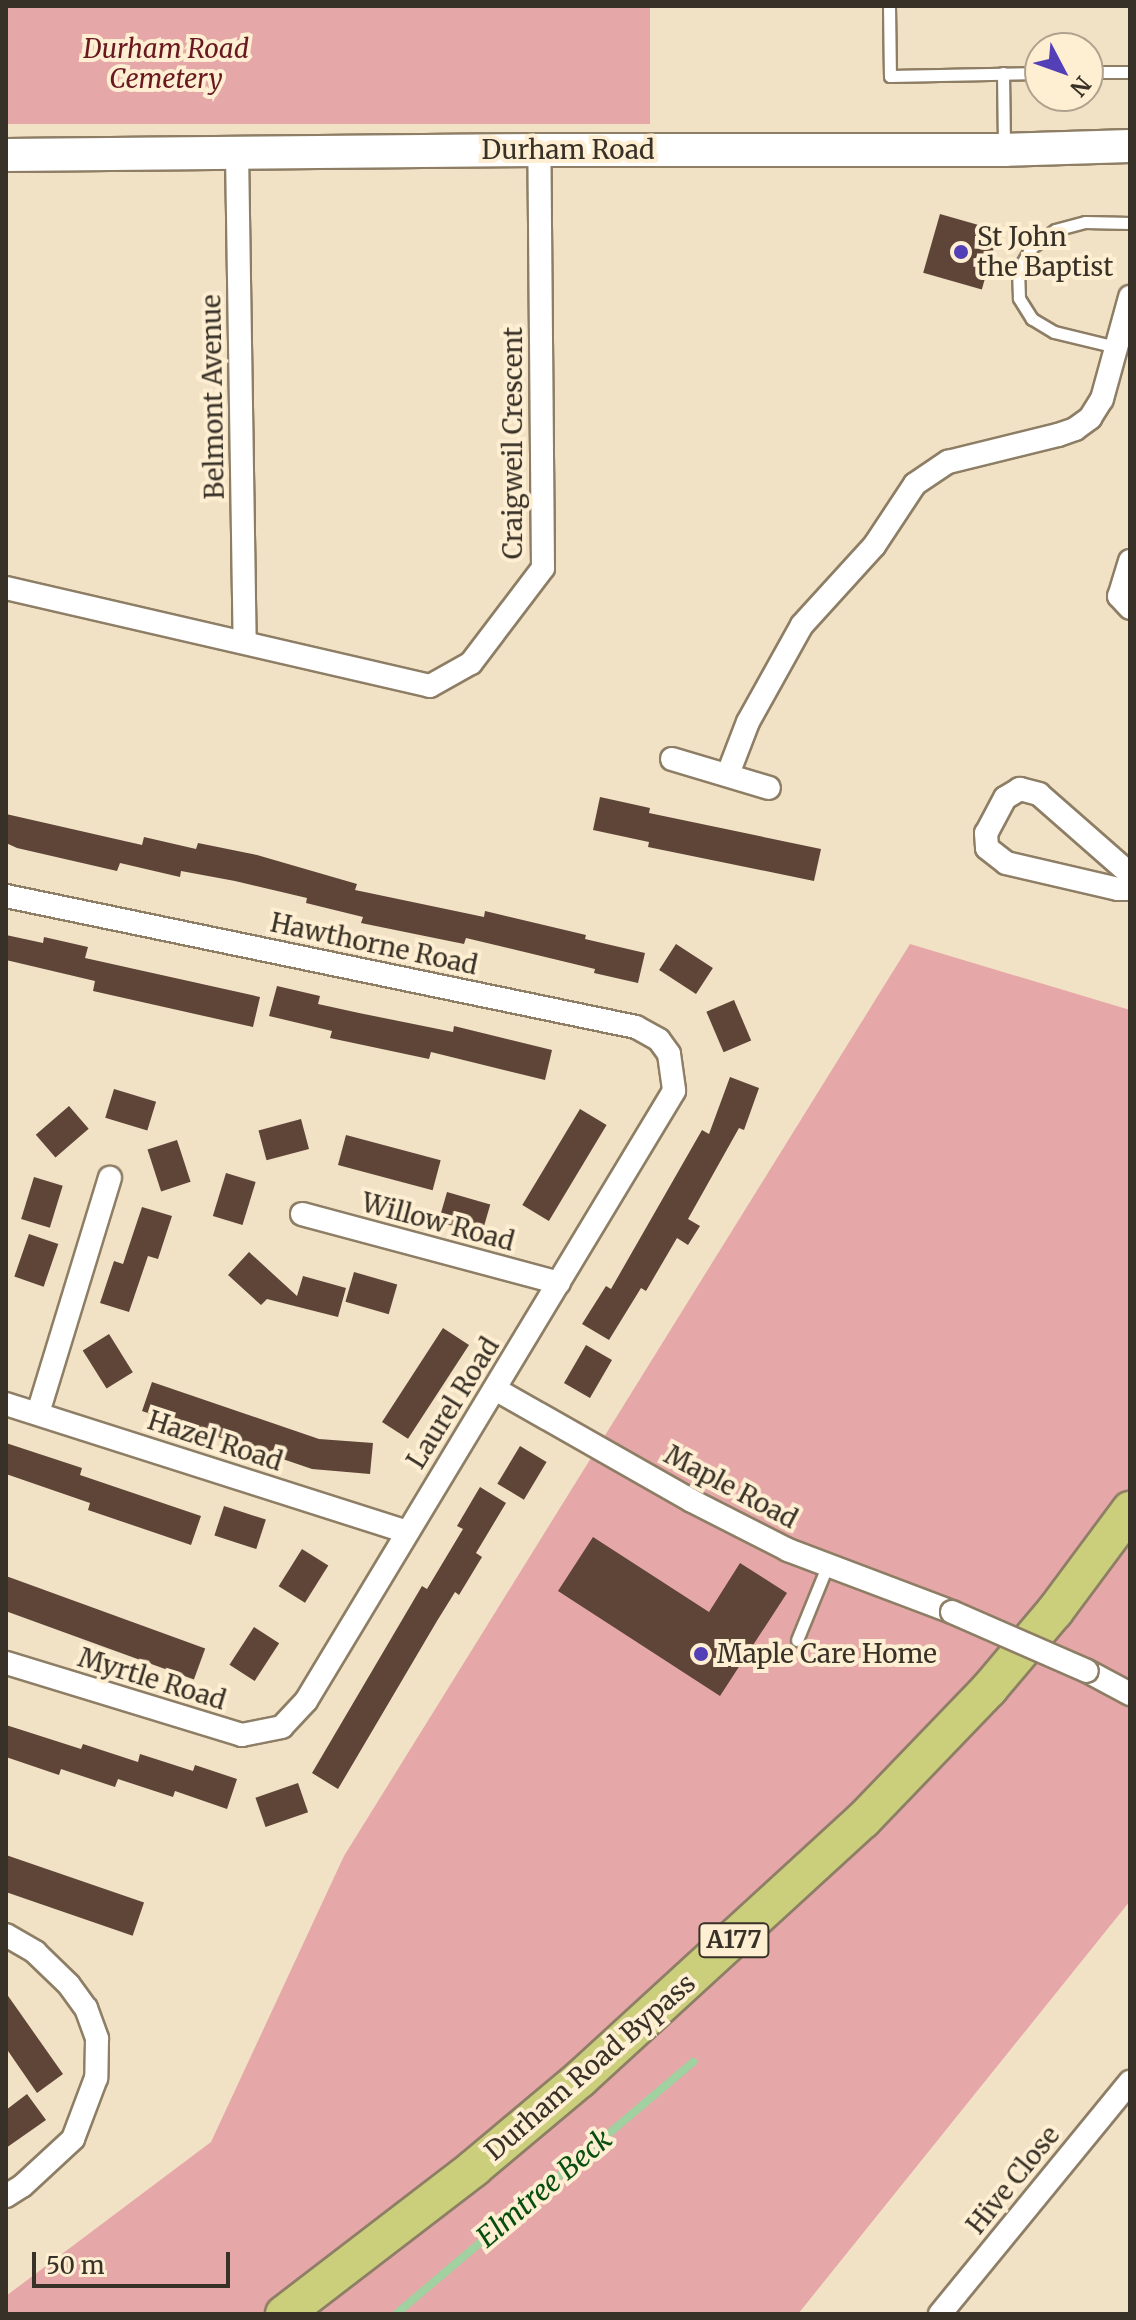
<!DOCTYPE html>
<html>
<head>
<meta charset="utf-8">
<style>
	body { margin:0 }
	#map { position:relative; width:1136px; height:2320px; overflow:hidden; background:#f1e1c5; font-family:Merriweather,serif }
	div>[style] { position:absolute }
	.green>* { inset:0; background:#e5a7a7; transform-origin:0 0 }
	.stream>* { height:8px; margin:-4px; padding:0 4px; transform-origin:4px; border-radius:4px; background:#a1d1a0 }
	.building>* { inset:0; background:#5e4538; transform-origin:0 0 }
	.roads { filter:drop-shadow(2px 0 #8d7e65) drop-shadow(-2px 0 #8d7e65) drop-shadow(0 2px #8d7e65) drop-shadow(0 -2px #8d7e65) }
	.lane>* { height:11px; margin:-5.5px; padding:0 5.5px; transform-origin:5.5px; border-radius:5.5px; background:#fff }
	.street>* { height:22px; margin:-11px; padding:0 11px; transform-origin:11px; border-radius:11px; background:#fff }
	.secondary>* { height:32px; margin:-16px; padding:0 16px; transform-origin:16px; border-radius:16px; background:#fff }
	.primary>* { height:36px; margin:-18px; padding:0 18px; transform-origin:18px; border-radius:18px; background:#cbcf7c }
	.bridges { filter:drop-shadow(2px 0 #8d7e65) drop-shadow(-2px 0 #8d7e65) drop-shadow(0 2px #8d7e65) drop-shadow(0 -2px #8d7e65) }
	.street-bridge>* { height:22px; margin:-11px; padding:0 11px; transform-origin:11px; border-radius:11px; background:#fff }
	.dots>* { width:22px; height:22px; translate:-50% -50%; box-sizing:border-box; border:4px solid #feeed2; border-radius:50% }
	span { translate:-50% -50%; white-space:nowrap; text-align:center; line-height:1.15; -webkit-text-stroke:8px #feeed2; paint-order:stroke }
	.shield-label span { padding:2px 6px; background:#feeed2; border:2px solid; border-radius:6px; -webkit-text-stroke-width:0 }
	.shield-label { font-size:24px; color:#383127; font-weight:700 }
	.park-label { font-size:26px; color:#691721; font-style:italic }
	.street-label { font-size:26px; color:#383127 }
	.poi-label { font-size:26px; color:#383127 }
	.left { translate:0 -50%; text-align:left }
	.water-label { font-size:28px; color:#084f0f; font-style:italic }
	.frame { position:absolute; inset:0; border:8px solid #383127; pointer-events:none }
	.north { position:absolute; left:1024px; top:32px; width:80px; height:80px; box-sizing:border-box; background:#feeed2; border:2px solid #afa28e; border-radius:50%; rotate:131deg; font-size:22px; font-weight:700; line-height:32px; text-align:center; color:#383127 }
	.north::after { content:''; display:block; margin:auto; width:28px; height:36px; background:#533fb6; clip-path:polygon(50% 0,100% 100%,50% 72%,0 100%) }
	.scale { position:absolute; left:32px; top:2252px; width:198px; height:36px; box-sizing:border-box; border:4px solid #383127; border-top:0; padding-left:10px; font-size:24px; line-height:28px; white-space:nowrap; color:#383127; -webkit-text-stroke:6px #feeed2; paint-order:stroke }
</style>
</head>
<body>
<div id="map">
	<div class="green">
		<div style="left:6px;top:6px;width:644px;height:118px"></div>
		<div style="clip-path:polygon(910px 944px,1130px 1010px,1130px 1901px,798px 2314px,6px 2314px,6px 2296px,211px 2142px,344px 1856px)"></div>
	</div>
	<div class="stream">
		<div style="left:396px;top:2314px;width:390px;rotate:-40.3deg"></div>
	</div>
	<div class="building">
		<div style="left:940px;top:214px;width:61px;height:61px;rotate:16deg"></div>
		<div style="clip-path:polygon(600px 797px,650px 808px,649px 813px,821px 849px,814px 881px,648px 847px,649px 842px,593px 830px)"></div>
		<div style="clip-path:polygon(6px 814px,142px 845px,144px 837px,196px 849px,198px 843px,257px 855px,357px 884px,355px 890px,484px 917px,485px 911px,586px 935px,585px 939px,645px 953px,638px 983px,594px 973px,595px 969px,466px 938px,464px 944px,361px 923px,363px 917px,306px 903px,307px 898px,235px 881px,181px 871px,180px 877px,120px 863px,117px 871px,17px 848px,6px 843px)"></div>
		<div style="clip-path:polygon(6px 935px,43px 943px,44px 937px,88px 947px,85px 958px,260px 997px,253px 1027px,93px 991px,95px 981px,6px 960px)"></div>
		<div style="left:676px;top:944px;width:44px;height:31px;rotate:33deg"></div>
		<div style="clip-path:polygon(277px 986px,320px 996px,318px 1004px,359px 1013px,453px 1032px,454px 1026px,552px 1050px,545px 1080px,431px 1052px,429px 1059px,330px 1038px,332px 1031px,269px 1016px)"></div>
		<div style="left:734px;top:1000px;width:44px;height:30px;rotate:67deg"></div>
		<div style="clip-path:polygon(730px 1077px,759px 1088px,744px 1130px,739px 1128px,688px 1219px,700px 1226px,688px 1245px,677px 1238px,646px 1291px,641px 1288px,609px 1340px,582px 1324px,606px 1286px,611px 1289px,702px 1130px,709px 1134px)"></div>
		<div style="left:114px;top:1089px;width:44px;height:30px;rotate:17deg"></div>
		<div style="left:69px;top:1106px;width:30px;height:44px;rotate:49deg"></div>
		<div style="left:580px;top:1109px;width:31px;height:112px;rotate:31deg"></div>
		<div style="left:301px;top:1119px;width:31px;height:44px;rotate:75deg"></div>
		<div style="left:346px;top:1135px;width:98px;height:31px;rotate:15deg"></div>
		<div style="left:177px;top:1140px;width:44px;height:31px;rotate:72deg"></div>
		<div style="left:226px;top:1173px;width:31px;height:45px;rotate:17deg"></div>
		<div style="left:34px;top:1177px;width:30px;height:44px;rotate:17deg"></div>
		<div style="left:447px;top:1192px;width:45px;height:31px;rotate:16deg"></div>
		<div style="clip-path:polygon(142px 1207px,172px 1216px,158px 1259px,148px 1256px,129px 1312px,100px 1303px,114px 1261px,123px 1264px)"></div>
		<div style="left:29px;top:1234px;width:31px;height:45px;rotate:19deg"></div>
		<div style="clip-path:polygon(249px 1252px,297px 1296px,303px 1276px,346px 1288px,338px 1317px,267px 1299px,261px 1305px,228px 1275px)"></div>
		<div style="left:354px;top:1272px;width:45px;height:31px;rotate:16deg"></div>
		<div style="left:443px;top:1328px;width:31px;height:112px;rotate:33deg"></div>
		<div style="left:109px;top:1334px;width:45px;height:31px;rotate:58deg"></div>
		<div style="left:586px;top:1345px;width:30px;height:44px;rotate:30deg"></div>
		<div style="clip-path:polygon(152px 1382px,319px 1439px,373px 1443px,370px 1474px,312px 1469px,142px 1411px)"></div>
		<div style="clip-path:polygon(6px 1443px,82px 1468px,80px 1475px,201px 1516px,191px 1545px,88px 1510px,90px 1503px,6px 1474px)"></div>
		<div style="left:520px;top:1446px;width:31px;height:44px;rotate:31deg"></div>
		<div style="clip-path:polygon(480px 1487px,506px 1503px,476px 1553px,482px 1557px,459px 1595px,455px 1592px,437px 1621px,338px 1789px,312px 1773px,422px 1586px,427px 1589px,463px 1529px,457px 1526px)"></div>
		<div style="left:224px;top:1506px;width:44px;height:31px;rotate:18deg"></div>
		<div style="clip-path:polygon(593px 1537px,709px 1612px,740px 1563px,787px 1593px,720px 1696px,558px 1591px)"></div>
		<div style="left:302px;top:1549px;width:31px;height:44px;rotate:32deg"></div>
		<div style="left:6px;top:1576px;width:212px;height:33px;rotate:20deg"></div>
		<div style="left:254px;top:1627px;width:30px;height:45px;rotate:33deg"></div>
		<div style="clip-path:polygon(6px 1725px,81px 1749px,83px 1744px,138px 1762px,140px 1754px,193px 1771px,195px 1765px,237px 1779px,227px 1809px,175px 1791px,173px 1797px,118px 1779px,115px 1787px,61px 1769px,59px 1775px,6px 1757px)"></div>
		<div style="left:298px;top:1783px;width:31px;height:45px;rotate:71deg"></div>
		<div style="left:6px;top:1855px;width:146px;height:35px;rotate:19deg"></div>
		<div style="clip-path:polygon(6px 1993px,63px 2074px,37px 2093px,6px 2048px)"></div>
		<div style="clip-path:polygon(27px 2094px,46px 2120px,6px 2148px,6px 2110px)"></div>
	</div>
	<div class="roads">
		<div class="lane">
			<div style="left:889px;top:6px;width:70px;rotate:89.2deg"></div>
			<div style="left:890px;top:76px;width:150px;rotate:-1.1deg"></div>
			<div style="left:1088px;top:72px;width:42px"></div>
			<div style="left:1003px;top:73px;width:73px;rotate:89.2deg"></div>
			<div style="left:1116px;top:347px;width:64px;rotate:-166.4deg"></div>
			<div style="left:1054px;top:332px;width:26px;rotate:-149deg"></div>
			<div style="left:1032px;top:319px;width:25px;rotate:-122deg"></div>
			<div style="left:1019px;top:298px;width:28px;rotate:-92deg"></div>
			<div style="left:1018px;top:270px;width:27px;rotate:-59deg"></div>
			<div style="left:1032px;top:247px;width:29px;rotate:-36deg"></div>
			<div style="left:1055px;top:230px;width:31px;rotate:-15deg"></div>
			<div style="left:1085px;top:222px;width:45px;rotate:1.3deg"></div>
			<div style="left:797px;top:1640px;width:82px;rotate:-67.8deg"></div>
		</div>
		<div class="street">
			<div style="left:237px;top:152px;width:489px;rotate:89.1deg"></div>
			<div style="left:1130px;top:561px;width:37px;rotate:107deg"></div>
			<div style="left:1119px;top:596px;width:16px;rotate:47deg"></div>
			<div style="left:6px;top:588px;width:435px;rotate:13deg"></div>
			<div style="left:430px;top:686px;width:47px;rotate:-29.3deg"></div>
			<div style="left:471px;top:663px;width:119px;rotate:-52.8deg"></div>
			<div style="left:543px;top:568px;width:418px;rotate:-90.5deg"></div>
			<div style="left:672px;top:759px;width:101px;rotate:16.6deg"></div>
			<div style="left:728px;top:774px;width:56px;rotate:-69deg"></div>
			<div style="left:748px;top:722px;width:111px;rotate:-60.9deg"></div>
			<div style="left:802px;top:625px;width:107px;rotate:-47.7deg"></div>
			<div style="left:874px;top:546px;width:74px;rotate:-56.5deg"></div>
			<div style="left:915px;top:484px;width:40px;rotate:-34deg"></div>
			<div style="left:948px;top:462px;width:113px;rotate:-13.8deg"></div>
			<div style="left:1058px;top:435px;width:18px;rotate:-19deg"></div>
			<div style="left:1075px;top:429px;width:19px;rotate:-36deg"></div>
			<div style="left:1090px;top:418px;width:22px;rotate:-58deg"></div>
			<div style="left:1102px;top:399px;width:106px;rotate:-74.6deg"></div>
			<div style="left:1130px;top:874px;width:121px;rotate:-138.7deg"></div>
			<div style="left:1039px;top:794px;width:20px;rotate:-165deg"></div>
			<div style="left:1020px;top:789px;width:17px;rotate:149deg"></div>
			<div style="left:1005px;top:798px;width:40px;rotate:118deg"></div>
			<div style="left:986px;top:833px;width:15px;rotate:86deg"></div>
			<div style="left:987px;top:848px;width:24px;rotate:38deg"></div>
			<div style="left:1006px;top:863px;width:115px;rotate:13.1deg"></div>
			<div style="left:1118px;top:889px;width:12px"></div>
			<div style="left:6px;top:896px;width:643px;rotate:11.75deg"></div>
			<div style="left:636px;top:1027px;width:26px;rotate:29deg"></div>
			<div style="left:659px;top:1040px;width:17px;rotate:54deg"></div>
			<div style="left:669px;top:1054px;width:37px;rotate:82deg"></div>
			<div style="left:674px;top:1091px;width:712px;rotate:121.1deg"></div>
			<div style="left:306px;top:1701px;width:35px;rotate:133deg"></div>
			<div style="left:282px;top:1727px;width:41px;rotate:168.7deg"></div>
			<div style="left:242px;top:1735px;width:247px;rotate:-163deg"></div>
			<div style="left:302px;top:1214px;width:266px;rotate:15deg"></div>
			<div style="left:495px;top:1389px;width:227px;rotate:29.6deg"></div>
			<div style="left:692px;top:1501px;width:108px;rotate:27deg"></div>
			<div style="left:788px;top:1550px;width:175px;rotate:20.7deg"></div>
			<div style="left:6px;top:1404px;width:421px;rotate:17.7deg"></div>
			<div style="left:38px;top:1413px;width:246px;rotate:-73deg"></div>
			<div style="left:1087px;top:1671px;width:49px;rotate:28.1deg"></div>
			<div style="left:6px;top:1935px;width:34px;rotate:30deg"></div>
			<div style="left:35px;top:1952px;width:47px;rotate:44.1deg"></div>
			<div style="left:69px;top:1985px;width:29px;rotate:54deg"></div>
			<div style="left:86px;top:2008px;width:33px;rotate:70deg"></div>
			<div style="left:97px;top:2039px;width:39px;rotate:91deg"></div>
			<div style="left:96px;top:2078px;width:65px;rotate:110.7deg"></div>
			<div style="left:73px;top:2139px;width:69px;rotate:137.3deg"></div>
			<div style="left:22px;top:2186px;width:19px;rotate:148deg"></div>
			<div style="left:940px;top:2314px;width:300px;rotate:-50.7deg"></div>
		</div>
		<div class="secondary">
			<div style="left:6px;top:155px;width:533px;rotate:-0.54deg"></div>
			<div style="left:539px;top:150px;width:465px"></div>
			<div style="left:1004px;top:150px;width:126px;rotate:-1.8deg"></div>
		</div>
		<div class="primary">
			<div style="left:284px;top:2314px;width:240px;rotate:-37.5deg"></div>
			<div style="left:474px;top:2168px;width:138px;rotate:-40deg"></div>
			<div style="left:580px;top:2079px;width:384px;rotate:-42.5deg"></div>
			<div style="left:863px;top:1820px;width:182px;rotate:-46.1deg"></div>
			<div style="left:989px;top:1689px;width:102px;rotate:-49.8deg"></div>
			<div style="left:1055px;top:1611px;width:126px;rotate:-53.4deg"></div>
		</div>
	</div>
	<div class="bridges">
		<div class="street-bridge">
			<div style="left:952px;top:1612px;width:147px;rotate:23.6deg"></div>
		</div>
	</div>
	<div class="dots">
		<div style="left:961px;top:252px;background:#533fb6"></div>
		<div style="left:701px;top:1654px;background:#533fb6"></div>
	</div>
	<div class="shield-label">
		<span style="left:734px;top:1940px">A177</span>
	</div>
	<div class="park-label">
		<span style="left:166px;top:64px">Durham Road<br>Cemetery</span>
	</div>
	<div class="street-label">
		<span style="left:568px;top:150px">Durham Road</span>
		<span style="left:213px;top:397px;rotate:-91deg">Belmont Avenue</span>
		<span style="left:513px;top:443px;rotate:-90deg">Craigweil Crescent</span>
		<span style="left:374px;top:944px;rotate:12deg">Hawthorne Road</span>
		<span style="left:438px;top:1222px;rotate:15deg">Willow Road</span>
		<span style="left:453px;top:1403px;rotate:-58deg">Laurel Road</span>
		<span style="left:215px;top:1441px;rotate:18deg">Hazel Road</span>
		<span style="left:731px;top:1487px;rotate:28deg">Maple Road</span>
		<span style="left:152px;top:1679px;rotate:17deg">Myrtle Road</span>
		<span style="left:590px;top:2067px;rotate:-41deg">Durham Road Bypass</span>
		<span style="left:1013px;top:2180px;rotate:-51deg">Hive Close</span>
	</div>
	<div class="poi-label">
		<span class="left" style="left:977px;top:252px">St John<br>the Baptist</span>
		<span class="left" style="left:717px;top:1654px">Maple Care Home</span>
	</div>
	<div class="water-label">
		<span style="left:544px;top:2188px;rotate:-40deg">Elmtree Beck</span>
	</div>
	<div class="frame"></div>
	<div class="north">N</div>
	<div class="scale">50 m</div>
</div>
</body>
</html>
